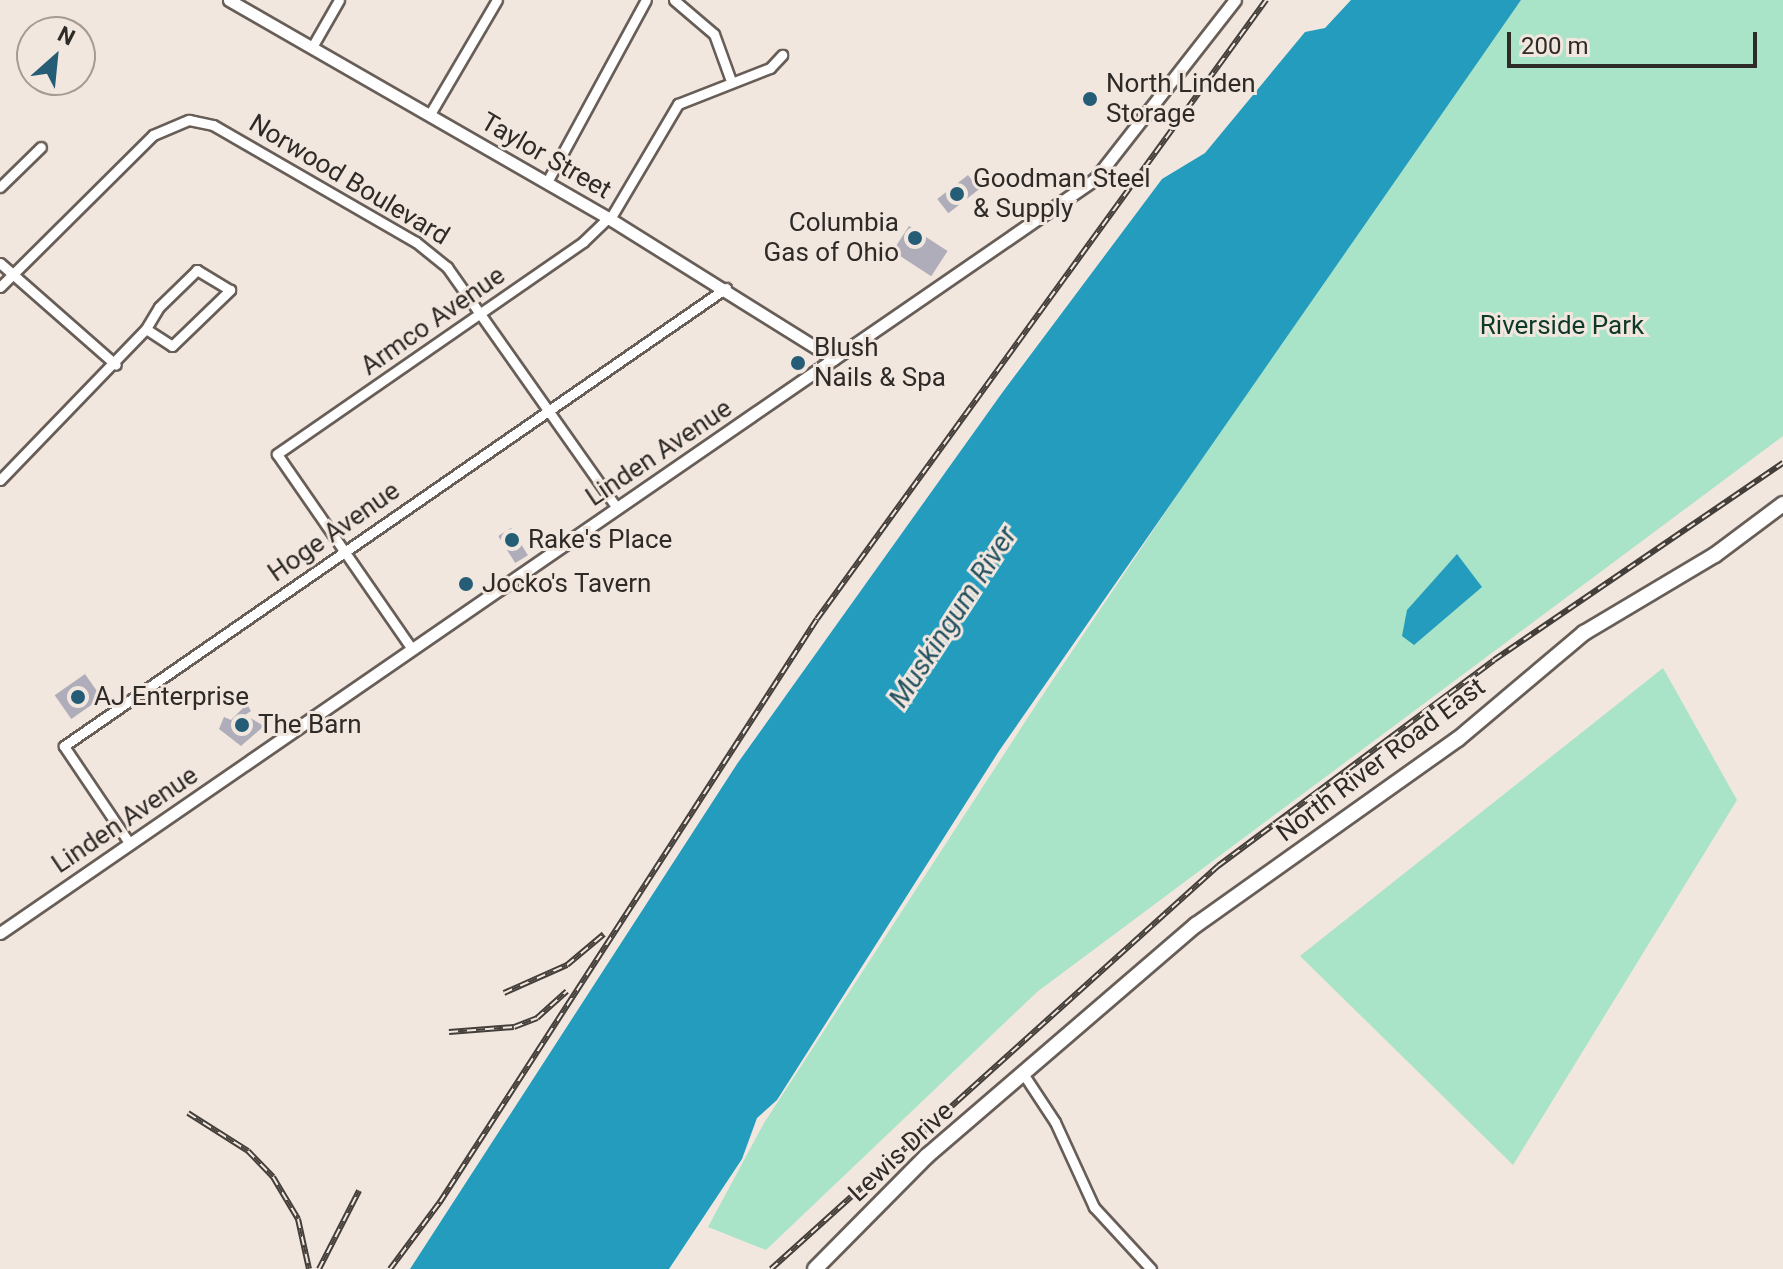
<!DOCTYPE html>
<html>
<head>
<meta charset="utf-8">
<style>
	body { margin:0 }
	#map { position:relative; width:1783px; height:1269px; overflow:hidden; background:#f2e7df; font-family:Roboto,sans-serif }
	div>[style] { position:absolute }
	.green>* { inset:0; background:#a9e3c8 }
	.water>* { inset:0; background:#239cbd }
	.building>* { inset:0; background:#afadb9; transform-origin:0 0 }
	.roads { filter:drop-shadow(2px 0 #685e58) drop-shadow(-2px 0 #685e58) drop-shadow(0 2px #685e58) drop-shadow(0 -2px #685e58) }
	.minor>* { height:9px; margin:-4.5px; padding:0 4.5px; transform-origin:4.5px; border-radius:4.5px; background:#fff }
	.tertiary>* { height:11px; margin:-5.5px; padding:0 5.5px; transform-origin:5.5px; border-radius:5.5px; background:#fff }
	.secondary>* { height:14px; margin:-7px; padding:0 7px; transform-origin:7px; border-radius:7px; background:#fff }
	.rail>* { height:6px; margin-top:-3px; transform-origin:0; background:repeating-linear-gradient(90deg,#f2e7df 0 9px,#433e3a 0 18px); box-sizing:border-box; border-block:2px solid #433e3a }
	.dots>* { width:22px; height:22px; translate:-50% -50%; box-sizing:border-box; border:4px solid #f2e7df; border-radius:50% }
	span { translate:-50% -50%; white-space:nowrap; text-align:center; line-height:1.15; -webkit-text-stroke:6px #f2e7df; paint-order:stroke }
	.poi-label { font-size:26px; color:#2e2a27 }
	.left { translate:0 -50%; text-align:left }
	.right { translate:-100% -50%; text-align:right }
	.street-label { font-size:26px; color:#2e2a27 }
	.park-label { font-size:26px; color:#0d3929 }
	.water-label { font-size:28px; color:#245261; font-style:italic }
	.north { position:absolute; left:16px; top:16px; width:80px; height:80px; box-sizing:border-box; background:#f2e7df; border:2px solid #a49b95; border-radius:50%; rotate:27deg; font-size:22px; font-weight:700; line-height:32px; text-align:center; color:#2e2a27 }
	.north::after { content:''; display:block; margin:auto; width:28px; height:36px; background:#255d77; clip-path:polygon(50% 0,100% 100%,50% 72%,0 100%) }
	.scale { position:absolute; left:1507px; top:32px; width:250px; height:36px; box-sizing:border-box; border:4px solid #2e2a27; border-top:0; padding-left:10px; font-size:24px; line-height:28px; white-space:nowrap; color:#2e2a27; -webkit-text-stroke:6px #f2e7df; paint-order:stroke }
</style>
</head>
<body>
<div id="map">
	<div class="green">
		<div style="clip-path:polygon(1521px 0,1783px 0,1783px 436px,1037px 992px,766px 1250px,708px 1227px,764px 1123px,1038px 702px,1273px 352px)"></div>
		<div style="clip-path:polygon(1663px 668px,1737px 800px,1513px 1165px,1300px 956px)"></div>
	</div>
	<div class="water">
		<div style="clip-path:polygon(1351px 0,1521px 0,999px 751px,777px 1100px,757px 1118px,742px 1159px,669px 1269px,410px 1269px,737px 764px,1002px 393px,1162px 179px,1205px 153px,1305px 32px,1325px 28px)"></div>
		<div style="clip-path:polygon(1457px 554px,1482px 587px,1414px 645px,1402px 636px,1407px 610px)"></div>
	</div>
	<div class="building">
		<div style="left:968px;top:175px;width:18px;height:39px;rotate:52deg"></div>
		<div style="left:909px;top:226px;width:46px;height:30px;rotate:33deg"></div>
		<div style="left:511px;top:528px;width:32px;height:15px;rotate:58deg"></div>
		<div style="left:85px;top:674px;width:29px;height:37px;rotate:55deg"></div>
		<div style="clip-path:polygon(247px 704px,251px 711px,245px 715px,264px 726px,241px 746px,219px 729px,224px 717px,231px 720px)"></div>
	</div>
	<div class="roads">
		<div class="minor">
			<div style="left:674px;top:0;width:52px;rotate:40.4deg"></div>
			<div style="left:714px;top:34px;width:50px;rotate:70.1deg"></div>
			<div style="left:312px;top:47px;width:54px;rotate:-60.1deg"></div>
			<div style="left:430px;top:114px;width:132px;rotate:-59.6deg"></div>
			<div style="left:547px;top:182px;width:207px;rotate:-61.5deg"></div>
			<div style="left:0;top:187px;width:57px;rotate:-44.3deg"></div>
			<div style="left:610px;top:219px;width:134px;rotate:-59.4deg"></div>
			<div style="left:678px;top:104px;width:99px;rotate:-21.4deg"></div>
			<div style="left:770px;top:68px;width:18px;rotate:-47deg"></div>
			<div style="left:0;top:263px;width:154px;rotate:41.3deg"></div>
			<div style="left:0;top:287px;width:216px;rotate:-44.8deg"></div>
			<div style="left:153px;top:135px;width:39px;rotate:-23deg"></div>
			<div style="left:189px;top:120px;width:25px;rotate:12deg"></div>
			<div style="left:213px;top:125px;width:234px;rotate:30deg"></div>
			<div style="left:416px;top:242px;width:40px;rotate:39deg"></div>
			<div style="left:447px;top:267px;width:295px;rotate:54.8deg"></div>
			<div style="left:0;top:480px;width:210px;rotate:-46deg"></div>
			<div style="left:146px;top:329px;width:31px;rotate:33deg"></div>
			<div style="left:172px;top:346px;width:81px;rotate:-44deg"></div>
			<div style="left:230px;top:290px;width:39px;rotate:-149deg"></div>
			<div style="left:197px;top:270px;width:53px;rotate:135.8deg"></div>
			<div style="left:159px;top:307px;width:26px;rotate:121deg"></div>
			<div style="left:412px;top:649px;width:237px;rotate:-124.7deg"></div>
			<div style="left:277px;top:454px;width:372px;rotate:-34.7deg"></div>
			<div style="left:583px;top:242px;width:35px;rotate:-44deg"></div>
			<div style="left:130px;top:844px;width:118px;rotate:-124deg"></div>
			<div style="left:64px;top:746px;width:805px;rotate:-34.68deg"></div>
			<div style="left:1024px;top:1075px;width:56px;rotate:56.6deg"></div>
			<div style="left:1055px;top:1122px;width:94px;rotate:65.4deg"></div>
			<div style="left:1094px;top:1207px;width:84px;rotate:47.4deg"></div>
		</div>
		<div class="tertiary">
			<div style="left:229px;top:0;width:439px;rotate:29.9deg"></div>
			<div style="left:610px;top:219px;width:264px;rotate:32deg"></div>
			<div style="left:0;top:933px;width:1329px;rotate:-34.55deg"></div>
			<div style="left:1095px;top:179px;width:227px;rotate:-52deg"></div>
		</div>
		<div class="secondary">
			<div style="left:815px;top:1269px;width:159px;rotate:-45.3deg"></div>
			<div style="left:927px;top:1156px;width:355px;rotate:-40.7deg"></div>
			<div style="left:1196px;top:925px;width:321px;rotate:-35.4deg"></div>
			<div style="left:1458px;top:739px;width:165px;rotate:-40.1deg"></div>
			<div style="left:1584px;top:633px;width:152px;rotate:-30.8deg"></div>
			<div style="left:1715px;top:555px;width:85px;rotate:-36.9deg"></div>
		</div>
	</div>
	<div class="rail">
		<div style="left:504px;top:993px;width:69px;rotate:-24deg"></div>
		<div style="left:567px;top:965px;width:48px;rotate:-40deg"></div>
		<div style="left:449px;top:1032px;width:65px;rotate:-4.4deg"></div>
		<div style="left:514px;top:1027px;width:25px;rotate:-21deg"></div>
		<div style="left:537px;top:1018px;width:40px;rotate:-42deg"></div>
		<div style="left:188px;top:1113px;width:71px;rotate:32.3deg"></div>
		<div style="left:248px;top:1151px;width:36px;rotate:46deg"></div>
		<div style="left:273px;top:1177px;width:49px;rotate:59.2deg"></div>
		<div style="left:298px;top:1219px;width:51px;rotate:77.6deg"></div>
		<div style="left:319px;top:1269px;width:88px;rotate:-62.9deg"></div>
		<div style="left:390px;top:1269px;width:84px;rotate:-53.3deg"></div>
		<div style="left:440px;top:1202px;width:694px;rotate:-57.11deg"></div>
		<div style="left:817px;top:619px;width:765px;rotate:-54.04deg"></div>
		<div style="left:771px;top:1269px;width:602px;rotate:-42.04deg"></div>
		<div style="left:1218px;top:866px;width:344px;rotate:-36.7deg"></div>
		<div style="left:1494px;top:660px;width:350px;rotate:-34.3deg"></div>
	</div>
	<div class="dots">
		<div style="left:1090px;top:99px;background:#255d77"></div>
		<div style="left:957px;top:194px;background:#255d77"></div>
		<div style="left:915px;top:238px;background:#255d77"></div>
		<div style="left:798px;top:363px;background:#255d77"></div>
		<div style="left:512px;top:540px;background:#255d77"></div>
		<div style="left:466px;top:584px;background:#255d77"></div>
		<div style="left:78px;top:697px;background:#255d77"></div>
		<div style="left:242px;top:725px;background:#255d77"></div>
	</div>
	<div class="poi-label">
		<span class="left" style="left:1106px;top:99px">North Linden<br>Storage</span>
		<span class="left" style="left:973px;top:194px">Goodman Steel<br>&amp; Supply</span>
		<span class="right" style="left:899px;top:238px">Columbia<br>Gas of Ohio</span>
		<span class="left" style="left:814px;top:363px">Blush<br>Nails &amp; Spa</span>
		<span class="left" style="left:528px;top:540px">Rake's Place</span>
		<span class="left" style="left:482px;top:584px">Jocko's Tavern</span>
		<span class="left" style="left:94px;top:697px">AJ Enterprise</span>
		<span class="left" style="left:258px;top:725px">The Barn</span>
	</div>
	<div class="street-label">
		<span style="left:546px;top:156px;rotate:30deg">Taylor Street</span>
		<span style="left:349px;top:180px;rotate:31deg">Norwood Boulevard</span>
		<span style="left:433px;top:321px;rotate:-35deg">Armco Avenue</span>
		<span style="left:659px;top:453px;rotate:-34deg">Linden Avenue</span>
		<span style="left:334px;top:532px;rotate:-35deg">Hoge Avenue</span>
		<span style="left:1381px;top:760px;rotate:-37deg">North River Road East</span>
		<span style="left:125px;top:820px;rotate:-34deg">Linden Avenue</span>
		<span style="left:901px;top:1152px;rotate:-43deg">Lewis Drive</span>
	</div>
	<div class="park-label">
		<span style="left:1562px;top:326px">Riverside Park</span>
	</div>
	<div class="water-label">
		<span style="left:953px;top:617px;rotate:-57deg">Muskingum River</span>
	</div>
	<div class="north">N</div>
	<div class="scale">200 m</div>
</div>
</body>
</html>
